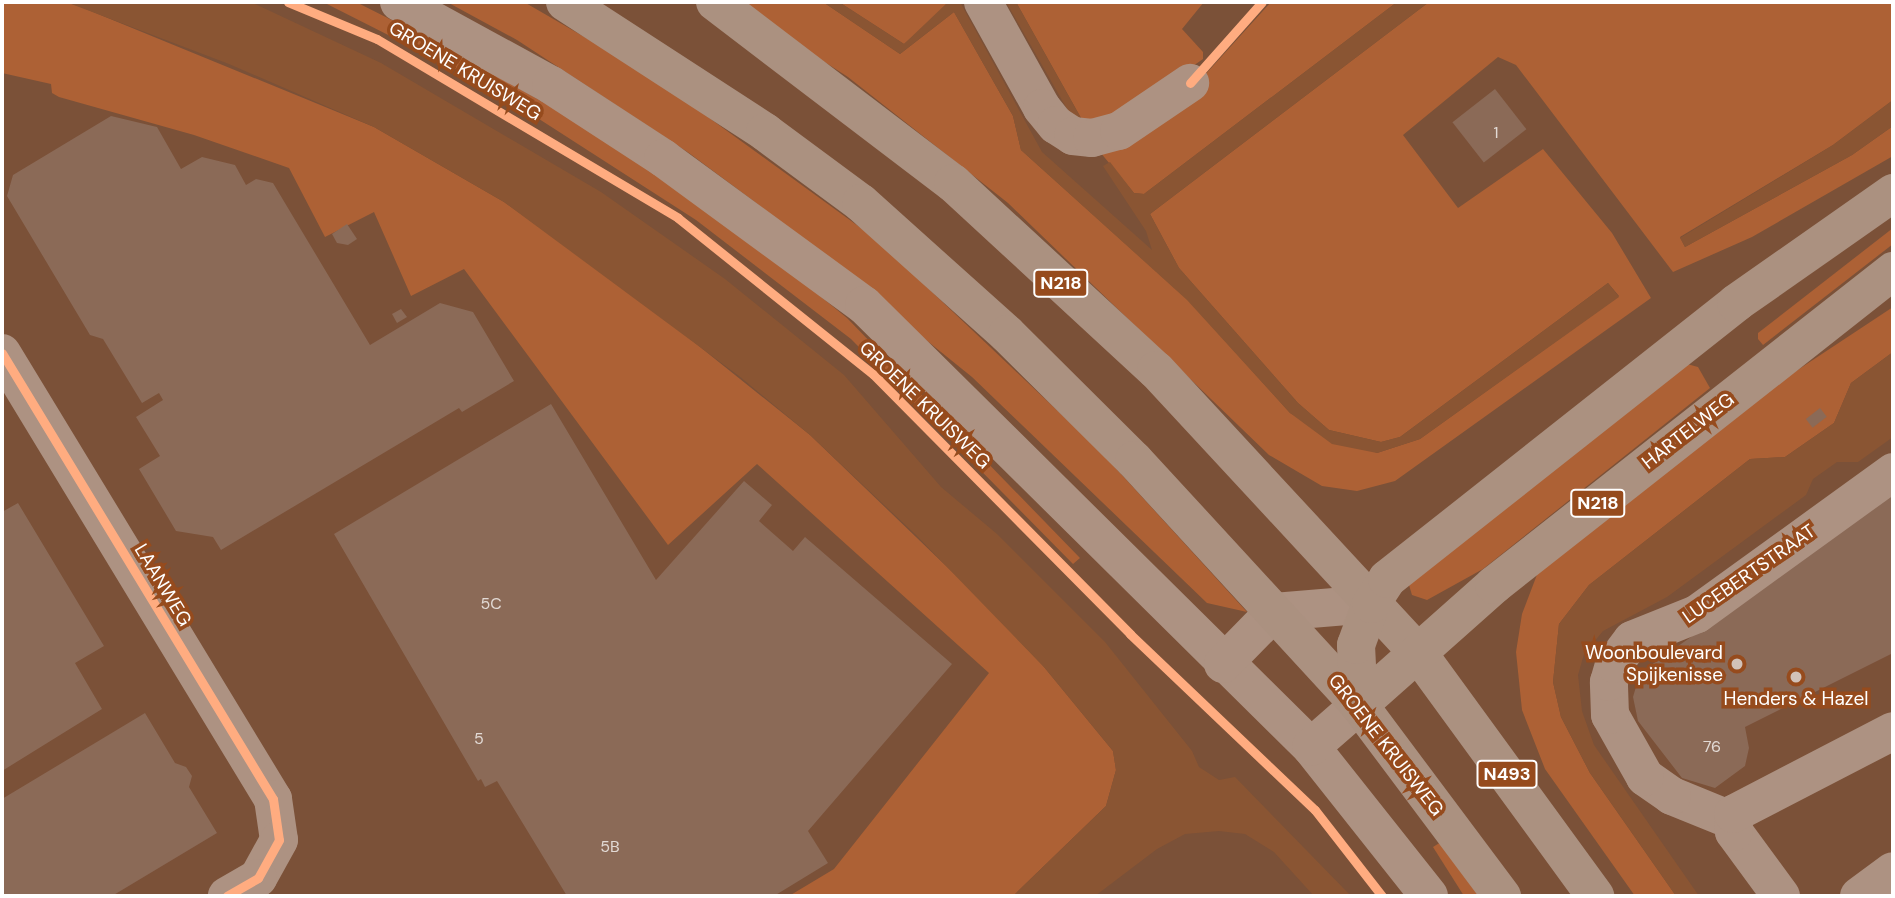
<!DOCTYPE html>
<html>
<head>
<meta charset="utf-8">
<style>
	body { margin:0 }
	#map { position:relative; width:1895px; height:898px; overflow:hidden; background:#7b5138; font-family:"DM Sans",sans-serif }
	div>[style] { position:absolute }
	.green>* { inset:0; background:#ad6135 }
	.water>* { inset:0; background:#8a5533 }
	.building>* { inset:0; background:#8b6a57; transform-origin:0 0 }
	.minor>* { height:38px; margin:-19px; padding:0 19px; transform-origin:19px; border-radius:19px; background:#ad9282 }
	.major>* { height:38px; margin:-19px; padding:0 19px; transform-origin:19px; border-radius:19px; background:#ab9180 }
	.cycleway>* { height:9px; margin:-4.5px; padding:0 4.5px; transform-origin:4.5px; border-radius:4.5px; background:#ffac80 }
	.dots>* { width:19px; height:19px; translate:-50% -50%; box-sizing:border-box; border:4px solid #964b1d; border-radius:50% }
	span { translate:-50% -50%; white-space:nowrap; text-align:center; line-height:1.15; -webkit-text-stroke:7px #964b1d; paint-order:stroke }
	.number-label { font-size:16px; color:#e2dad5 }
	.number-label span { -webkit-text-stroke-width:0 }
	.shield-label span { padding:2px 5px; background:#964b1d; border:2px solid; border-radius:5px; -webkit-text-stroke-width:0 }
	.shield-label { font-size:18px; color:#fff; font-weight:700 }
	.street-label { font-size:19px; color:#fff }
	.poi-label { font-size:19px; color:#fff }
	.right { translate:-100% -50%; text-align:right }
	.frame { position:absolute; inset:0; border:4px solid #fff; pointer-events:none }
</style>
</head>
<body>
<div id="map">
	<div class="green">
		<div style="clip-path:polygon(2px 2px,66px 2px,81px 7px,374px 127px,504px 202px,649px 306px,810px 435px,970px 589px,1044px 667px,1113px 751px,1116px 770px,1106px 806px,1013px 896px,789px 896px,834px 869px,989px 673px,757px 464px,668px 545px,464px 269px,411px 296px,374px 212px,325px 237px,289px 168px,194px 135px,59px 97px,52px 93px,51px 84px,2px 73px)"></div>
		<div style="clip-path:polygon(323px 2px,356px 2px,443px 46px,580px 123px,744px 234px,847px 318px,1080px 558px,1073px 564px,851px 339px,696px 220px,483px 83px)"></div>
		<div style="clip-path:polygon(447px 2px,524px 2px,650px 75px,876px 239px,1100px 451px,1247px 612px,1207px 603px,972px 377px,755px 202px,689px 153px,517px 40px)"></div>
		<div style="clip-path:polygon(731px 2px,823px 2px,900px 54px,954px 12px,1013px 116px,1021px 150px,1188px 300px,1290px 413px,1377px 453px,1420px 439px,1619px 296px,1608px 283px,1400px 437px,1381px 442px,1329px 430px,1298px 403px,1179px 268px,1150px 214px,1429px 2px,1893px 2px,1893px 100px,1833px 145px,1680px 237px,1685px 247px,1852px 155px,1893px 126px,1893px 156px,1752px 237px,1673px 272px,1516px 65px,1498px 57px,1403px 135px,1458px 208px,1543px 149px,1612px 233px,1651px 298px,1395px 481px,1357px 491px,1322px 486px,1269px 455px,1008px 203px,848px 77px)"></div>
		<div style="clip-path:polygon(839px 2px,948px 2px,949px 5px,904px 44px)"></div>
		<div style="clip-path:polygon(1016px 2px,1204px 2px,1182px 29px,1203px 52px,1203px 59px,1103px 129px,1081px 118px)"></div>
		<div style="clip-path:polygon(1271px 2px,1397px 2px,1144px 194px,1134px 193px,1095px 146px,1193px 88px)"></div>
		<div style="clip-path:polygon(1893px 228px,1893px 244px,1763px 345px,1758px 339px,1758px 333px)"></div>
		<div style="clip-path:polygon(1893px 307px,1893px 352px,1851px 383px,1834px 423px,1785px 457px,1750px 459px,1589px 585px,1559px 624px,1553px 682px,1561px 717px,1590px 773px,1676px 896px,1635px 896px,1545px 769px,1522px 710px,1516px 652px,1522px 614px,1538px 572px,1769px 389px)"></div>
		<div style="clip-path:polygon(1687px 364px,1698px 367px,1710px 388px,1483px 569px,1427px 600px,1412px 595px,1409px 585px)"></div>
		<div style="clip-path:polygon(1441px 842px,1479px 896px,1464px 896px,1433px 847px)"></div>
	</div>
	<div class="water">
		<div style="clip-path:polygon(66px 2px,251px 2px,381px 63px,601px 192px,725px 279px,844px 375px,941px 487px,997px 534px,1105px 642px,1192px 751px,1199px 767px,1219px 780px,1235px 777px,1351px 896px,1314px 896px,1274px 852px,1245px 834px,1219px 831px,1185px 834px,1157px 849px,1095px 896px,1013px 896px,1106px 806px,1116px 770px,1113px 751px,1044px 667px,916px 535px,810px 435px,739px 376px,504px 202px,374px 127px,229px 64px)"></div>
		<div style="clip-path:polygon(823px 2px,839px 2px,904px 44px,948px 2px,960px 2px,1042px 152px,1152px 250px,1146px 231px,1103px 166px,1110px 162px,1134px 193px,1144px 194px,1397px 2px,1429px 2px,1150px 214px,1179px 268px,1298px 403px,1329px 430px,1381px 442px,1400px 437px,1608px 283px,1619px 297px,1420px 439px,1377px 453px,1332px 444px,1290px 413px,1187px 300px,1021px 150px,1013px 116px,954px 12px,900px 54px)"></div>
		<div style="clip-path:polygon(1006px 2px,1016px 2px,1081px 118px,1075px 123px)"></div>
		<div style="clip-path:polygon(1893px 100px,1893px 126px,1852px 155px,1685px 247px,1680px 238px,1833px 145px)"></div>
		<div style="clip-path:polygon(1893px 352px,1893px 437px,1858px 462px,1837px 462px,1813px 479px,1806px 495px,1667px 597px,1603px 631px,1584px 654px,1578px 675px,1582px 711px,1594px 745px,1699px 896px,1676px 896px,1590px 773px,1561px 717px,1553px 682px,1559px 624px,1589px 585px,1750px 459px,1785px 457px,1834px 423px,1851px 383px)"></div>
	</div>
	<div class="building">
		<div style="left:1495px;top:89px;width:51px;height:54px;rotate:52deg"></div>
		<div style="clip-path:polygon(111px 116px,157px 127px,181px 169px,202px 157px,235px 165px,246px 185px,256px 179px,273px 183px,370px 345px,440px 303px,473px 312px,514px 381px,462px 412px,459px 408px,221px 550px,213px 537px,176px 531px,139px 469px,160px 456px,136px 417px,163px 400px,159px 393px,142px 403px,103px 339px,90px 335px,7px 196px,13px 175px)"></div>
		<div style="clip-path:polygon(347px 224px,357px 239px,348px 245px,337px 243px,332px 234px)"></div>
		<div style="clip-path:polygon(401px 309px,407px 317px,397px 323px,392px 314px)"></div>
		<div style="clip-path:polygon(551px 404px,656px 580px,744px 481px,772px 505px,759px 521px,793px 551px,805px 537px,952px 664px,808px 831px,828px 863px,774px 896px,567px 896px,497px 781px,485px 787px,481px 779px,478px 781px,334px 534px)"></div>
		<div style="left:1820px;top:408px;width:11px;height:18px;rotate:52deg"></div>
		<div style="clip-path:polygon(1893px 494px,1893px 653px,1745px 727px,1749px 748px,1745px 766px,1715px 788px,1682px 778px,1638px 721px,1633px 697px,1640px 673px)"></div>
		<div style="clip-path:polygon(18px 503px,104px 646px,75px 663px,102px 709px,2px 771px,2px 512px)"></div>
		<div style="clip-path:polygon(145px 713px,175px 763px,186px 767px,192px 776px,189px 787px,217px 833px,112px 896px,2px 896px,2px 799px)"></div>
	</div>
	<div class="minor">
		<div style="left:399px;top:2px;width:173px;rotate:28.6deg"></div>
		<div style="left:551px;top:85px;width:134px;rotate:33.1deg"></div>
		<div style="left:663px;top:158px;width:249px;rotate:36.2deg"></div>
		<div style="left:864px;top:305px;width:629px;rotate:44.68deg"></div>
		<div style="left:1311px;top:747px;width:190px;rotate:51.6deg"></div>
		<div style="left:983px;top:2px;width:121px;rotate:60.9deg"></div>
		<div style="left:1042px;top:108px;width:22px;rotate:51deg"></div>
		<div style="left:1056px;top:125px;width:20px;rotate:33deg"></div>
		<div style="left:1073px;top:136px;width:19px;rotate:6deg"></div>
		<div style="left:1092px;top:138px;width:28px;rotate:-15deg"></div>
		<div style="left:1119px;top:131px;width:86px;rotate:-34.1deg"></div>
		<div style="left:2px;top:353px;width:522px;rotate:58.72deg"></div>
		<div style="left:273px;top:799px;width:41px;rotate:81.7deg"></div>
		<div style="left:279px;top:840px;width:43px;rotate:118.9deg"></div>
		<div style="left:258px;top:878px;width:36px;rotate:150deg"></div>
		<div style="left:1223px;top:664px;width:73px;rotate:-45.6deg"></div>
		<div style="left:1274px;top:612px;width:97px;rotate:-4.7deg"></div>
		<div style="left:1311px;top:747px;width:64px;rotate:-41.2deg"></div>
		<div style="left:1731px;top:820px;width:64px;rotate:-157.9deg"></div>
		<div style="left:1672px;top:796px;width:33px;rotate:-145deg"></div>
		<div style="left:1645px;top:777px;width:71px;rotate:-119.4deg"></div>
		<div style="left:1610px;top:715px;width:33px;rotate:-92deg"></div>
		<div style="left:1609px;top:682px;width:19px;rotate:-74deg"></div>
		<div style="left:1614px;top:664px;width:30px;rotate:-53deg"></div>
		<div style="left:1632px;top:640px;width:70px;rotate:-21.8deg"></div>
		<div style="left:1697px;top:614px;width:242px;rotate:-35.9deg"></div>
		<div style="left:1781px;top:896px;width:79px;rotate:-126.3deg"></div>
		<div style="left:1734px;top:832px;width:18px;rotate:-93deg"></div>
		<div style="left:1733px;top:814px;width:180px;rotate:-27.4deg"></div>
		<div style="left:1859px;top:896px;width:42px;rotate:-36.3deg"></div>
	</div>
	<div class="major">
		<div style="left:565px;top:2px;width:239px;rotate:33deg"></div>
		<div style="left:765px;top:132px;width:119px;rotate:36.5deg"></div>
		<div style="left:861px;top:203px;width:196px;rotate:41.9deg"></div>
		<div style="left:1007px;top:334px;width:179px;rotate:44.8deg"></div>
		<div style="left:1134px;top:460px;width:333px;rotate:47.4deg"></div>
		<div style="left:1359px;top:705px;width:239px;rotate:53.2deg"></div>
		<div style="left:715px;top:2px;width:299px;rotate:37.3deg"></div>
		<div style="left:953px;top:183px;width:276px;rotate:42.7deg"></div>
		<div style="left:1156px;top:370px;width:386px;rotate:47.2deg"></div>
		<div style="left:1418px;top:653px;width:301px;rotate:53.9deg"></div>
		<div style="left:1359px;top:705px;width:60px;rotate:-92.9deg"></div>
		<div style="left:1356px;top:645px;width:44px;rotate:-69.9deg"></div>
		<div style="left:1371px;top:604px;width:30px;rotate:-57deg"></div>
		<div style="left:1387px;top:579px;width:445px;rotate:-38.3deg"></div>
		<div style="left:1736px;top:303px;width:192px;rotate:-35deg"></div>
		<div style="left:1359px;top:705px;width:181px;rotate:-41.6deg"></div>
		<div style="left:1494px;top:585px;width:508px;rotate:-38.2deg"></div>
	</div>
	<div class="cycleway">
		<div style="left:288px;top:2px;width:96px;rotate:22.6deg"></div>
		<div style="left:377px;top:39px;width:350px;rotate:30.7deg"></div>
		<div style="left:678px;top:218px;width:250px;rotate:38.7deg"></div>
		<div style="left:873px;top:374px;width:366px;rotate:45.3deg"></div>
		<div style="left:1130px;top:634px;width:255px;rotate:43.6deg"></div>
		<div style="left:1315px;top:810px;width:109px;rotate:52.1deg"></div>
		<div style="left:1190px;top:83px;width:108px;rotate:-48.4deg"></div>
		<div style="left:2px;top:353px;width:522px;rotate:58.72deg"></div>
		<div style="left:273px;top:799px;width:41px;rotate:81.7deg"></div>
		<div style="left:279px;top:840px;width:43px;rotate:118.9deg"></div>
		<div style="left:258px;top:878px;width:36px;rotate:150deg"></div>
	</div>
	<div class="dots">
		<div style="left:1737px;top:664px;background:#d1c2b9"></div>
		<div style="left:1796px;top:677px;background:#d1c2b9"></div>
	</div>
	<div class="number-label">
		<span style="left:1496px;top:133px">1</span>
		<span style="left:491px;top:604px">5C</span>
		<span style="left:479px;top:739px">5</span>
		<span style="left:1712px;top:747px">76</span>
		<span style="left:610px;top:847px">5B</span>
	</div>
	<div class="shield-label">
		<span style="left:1061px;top:283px">N218</span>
		<span style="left:1598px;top:503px">N218</span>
		<span style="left:1507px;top:774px">N493</span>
	</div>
	<div class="street-label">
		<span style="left:465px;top:71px;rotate:31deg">GROENE KRUISWEG</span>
		<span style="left:925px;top:405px;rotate:44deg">GROENE KRUISWEG</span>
		<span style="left:1688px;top:431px;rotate:-38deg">HARTELWEG</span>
		<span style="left:1749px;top:574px;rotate:-35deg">LUCEBERTSTRAAT</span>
		<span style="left:163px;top:585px;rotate:59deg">LAANWEG</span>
		<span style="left:1386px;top:745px;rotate:52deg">GROENE KRUISWEG</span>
	</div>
	<div class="poi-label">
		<span class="right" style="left:1723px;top:664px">Woonboulevard<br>Spijkenisse</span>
		<span style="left:1796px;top:699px">Henders &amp; Hazel</span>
	</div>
	<div class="frame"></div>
</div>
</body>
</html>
